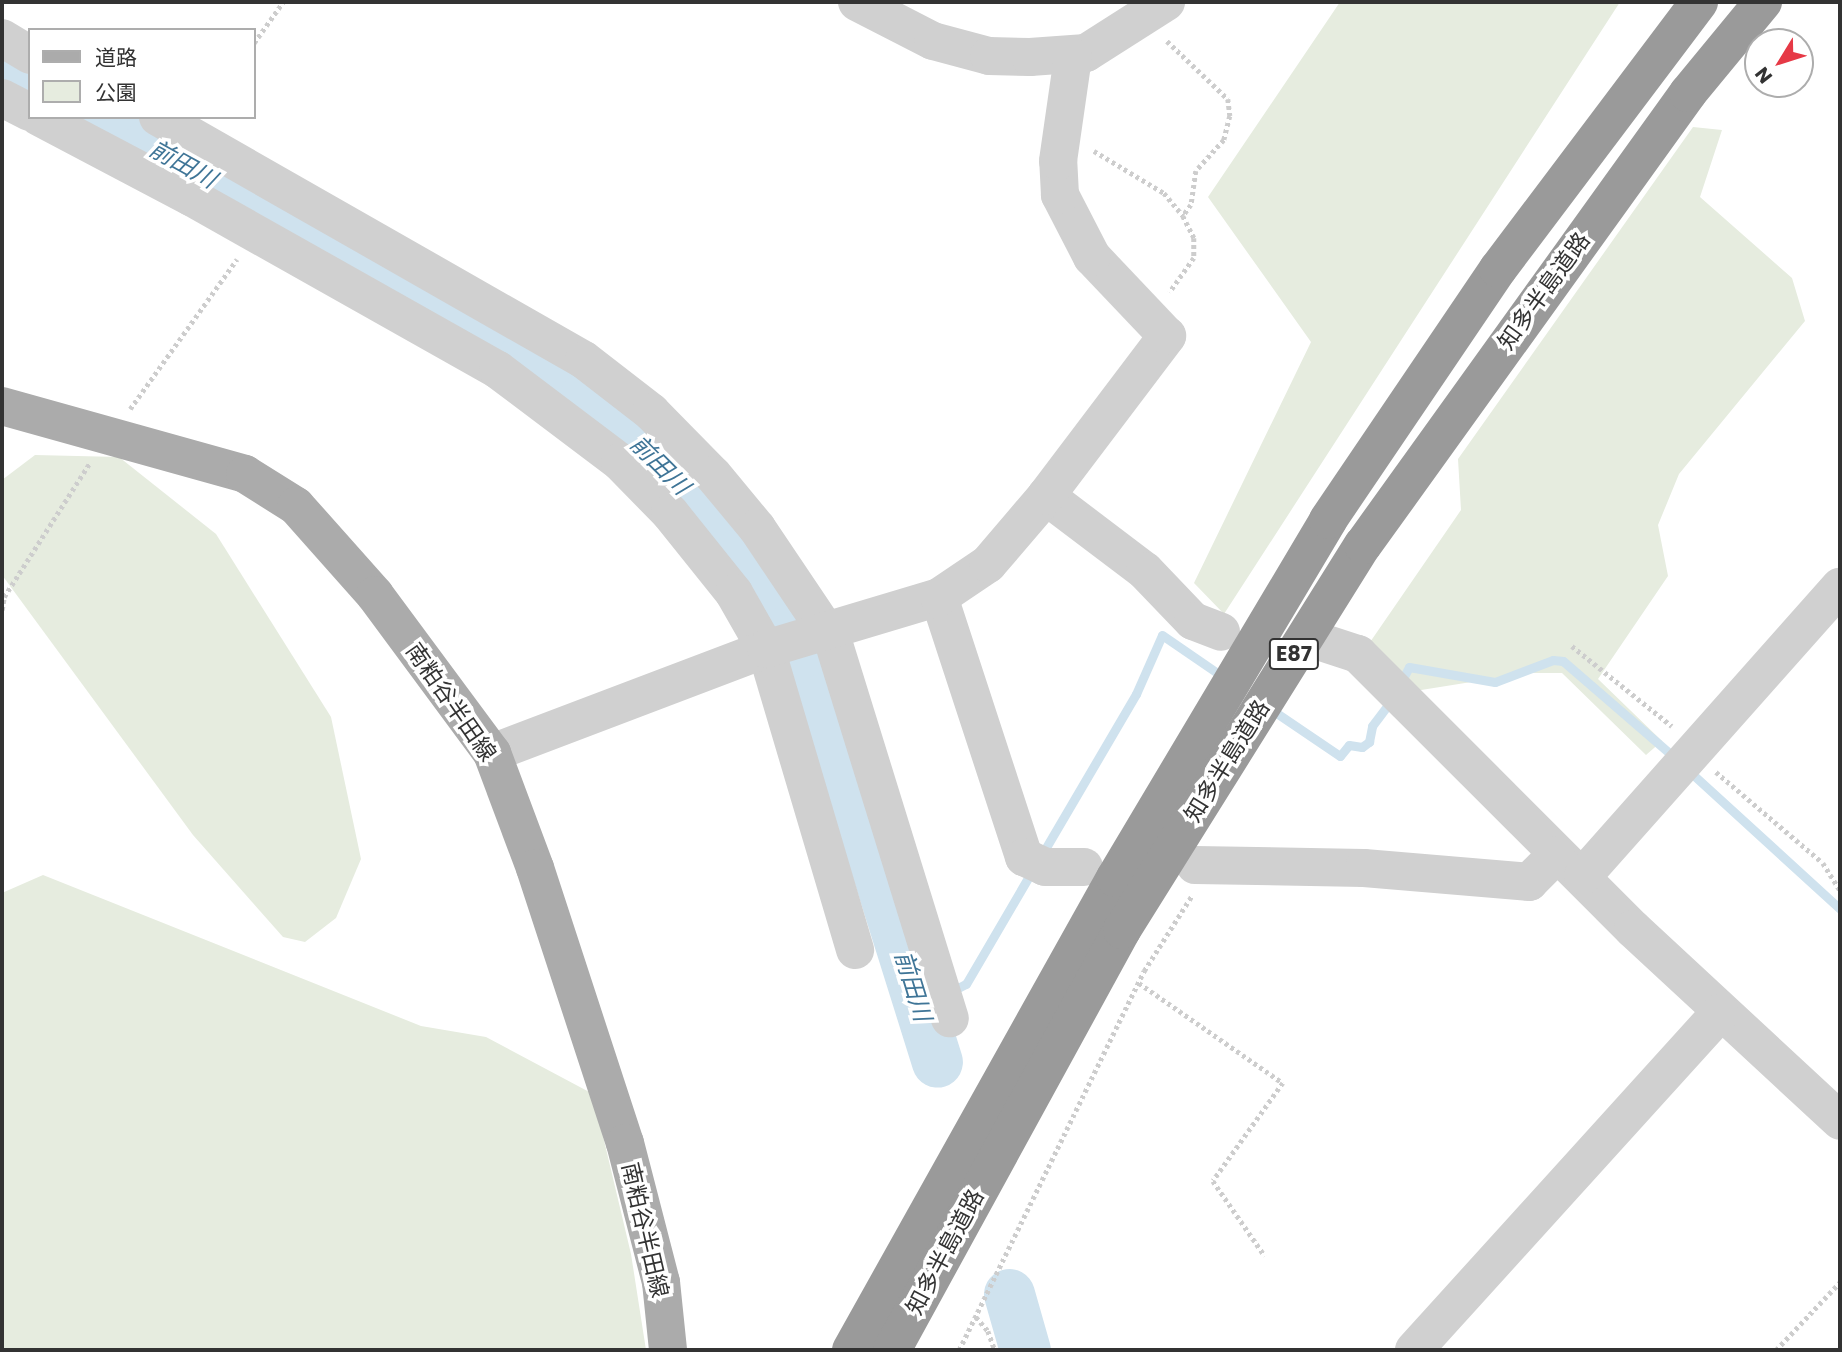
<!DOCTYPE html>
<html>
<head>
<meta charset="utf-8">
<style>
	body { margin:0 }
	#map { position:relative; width:1842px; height:1352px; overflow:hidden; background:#fff; font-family:Poppins,"Noto Sans JP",sans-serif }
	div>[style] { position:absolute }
	.green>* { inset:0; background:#e6ecdf }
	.stream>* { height:9px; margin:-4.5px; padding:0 4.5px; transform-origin:4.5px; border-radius:4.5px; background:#cfe2ee }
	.river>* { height:51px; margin:-25.5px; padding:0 25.5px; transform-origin:25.5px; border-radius:25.5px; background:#cfe2ee }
	.path>* { height:4.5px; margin-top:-2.25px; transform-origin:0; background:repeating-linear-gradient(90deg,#cdcdcd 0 3.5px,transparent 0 7px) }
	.minor>* { height:38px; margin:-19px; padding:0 19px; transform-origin:19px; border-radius:19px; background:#d0d0d0 }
	.major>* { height:38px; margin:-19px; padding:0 19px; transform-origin:19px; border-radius:19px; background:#ababab }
	.highway>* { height:38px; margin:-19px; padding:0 19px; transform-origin:19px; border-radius:19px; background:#9a9a9a }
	span { translate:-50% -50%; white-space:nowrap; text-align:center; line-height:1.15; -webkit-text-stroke:7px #fff; paint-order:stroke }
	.shield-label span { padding:2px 5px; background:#fff; border:2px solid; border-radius:5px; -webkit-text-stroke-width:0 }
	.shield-label { font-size:21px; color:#333; font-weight:700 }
	.street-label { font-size:23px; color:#333 }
	.water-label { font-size:24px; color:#3f7597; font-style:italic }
	.frame { position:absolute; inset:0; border:4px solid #333; pointer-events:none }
	.legend { position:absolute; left:28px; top:28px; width:228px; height:91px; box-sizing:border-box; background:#fff; border:2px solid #adadad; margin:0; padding:9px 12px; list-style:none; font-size:21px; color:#333 }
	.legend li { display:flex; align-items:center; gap:14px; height:35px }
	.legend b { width:35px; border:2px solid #adadad }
	.north { position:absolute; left:1744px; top:28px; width:70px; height:70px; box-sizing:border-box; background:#fff; border:2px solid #adadad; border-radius:50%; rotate:232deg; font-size:19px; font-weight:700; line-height:28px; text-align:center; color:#333 }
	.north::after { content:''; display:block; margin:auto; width:24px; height:32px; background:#e63946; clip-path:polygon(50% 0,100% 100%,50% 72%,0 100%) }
</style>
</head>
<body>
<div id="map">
	<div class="green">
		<div style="clip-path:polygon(1340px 2px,1620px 2px,1224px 614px,1194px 583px,1311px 342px,1208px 197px)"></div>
		<div style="clip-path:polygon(1693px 127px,1722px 130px,1700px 197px,1792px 278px,1805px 321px,1679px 474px,1658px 525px,1668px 576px,1598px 679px,1662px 741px,1646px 755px,1562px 673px,1527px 673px,1415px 691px,1366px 648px,1461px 510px,1458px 459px)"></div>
		<div style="clip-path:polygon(35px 455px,119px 457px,216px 534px,331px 717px,361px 859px,336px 918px,305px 942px,283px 937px,193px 835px,2px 575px,2px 480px)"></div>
		<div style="clip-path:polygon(43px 875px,421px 1026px,486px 1037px,593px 1094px,631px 1254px,646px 1350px,2px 1350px,2px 893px)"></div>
	</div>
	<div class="stream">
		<div style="left:1400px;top:684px;width:19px;rotate:-62deg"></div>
		<div style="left:1409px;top:667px;width:87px;rotate:9.9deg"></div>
		<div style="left:1495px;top:682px;width:62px;rotate:-20.8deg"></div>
		<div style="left:1553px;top:660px;width:10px;rotate:6deg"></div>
		<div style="left:1563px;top:661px;width:150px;rotate:40.9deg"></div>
		<div style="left:1272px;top:710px;width:82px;rotate:34.1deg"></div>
		<div style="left:1340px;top:756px;width:14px;rotate:-51deg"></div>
		<div style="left:1349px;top:745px;width:13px;rotate:9deg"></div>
		<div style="left:1362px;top:747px;width:9px;rotate:-36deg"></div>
		<div style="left:1369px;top:742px;width:16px;rotate:-79deg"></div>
		<div style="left:1372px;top:726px;width:34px;rotate:-53deg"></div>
		<div style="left:1689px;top:771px;width:205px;rotate:42.4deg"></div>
		<div style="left:1041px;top:856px;width:188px;rotate:-59.6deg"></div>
		<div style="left:1136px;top:694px;width:64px;rotate:-66.2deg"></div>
		<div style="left:1162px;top:635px;width:74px;rotate:34.5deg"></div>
		<div style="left:954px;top:990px;width:13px;rotate:-27deg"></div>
		<div style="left:966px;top:984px;width:131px;rotate:-59.7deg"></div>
	</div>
	<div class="river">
		<div style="left:2px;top:68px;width:32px;rotate:30deg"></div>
		<div style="left:93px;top:117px;width:61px;rotate:26.1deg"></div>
		<div style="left:148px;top:144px;width:432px;rotate:29.4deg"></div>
		<div style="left:524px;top:356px;width:73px;rotate:33.9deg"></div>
		<div style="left:585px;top:397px;width:74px;rotate:39.5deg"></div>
		<div style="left:642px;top:444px;width:74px;rotate:46.6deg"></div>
		<div style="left:693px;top:498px;width:72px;rotate:49.5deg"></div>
		<div style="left:740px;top:553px;width:90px;rotate:56.3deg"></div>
		<div style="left:790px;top:628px;width:77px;rotate:64.8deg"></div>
		<div style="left:823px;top:698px;width:381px;rotate:72.6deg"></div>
		<div style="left:1009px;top:1294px;width:58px;rotate:74.1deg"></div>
	</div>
	<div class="path">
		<div style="left:1167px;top:41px;width:84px;rotate:43.6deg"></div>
		<div style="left:1228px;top:99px;width:17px;rotate:83deg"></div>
		<div style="left:1230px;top:116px;width:25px;rotate:104deg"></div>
		<div style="left:1224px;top:140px;width:42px;rotate:132.1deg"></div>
		<div style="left:1196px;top:171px;width:34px;rotate:98deg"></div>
		<div style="left:1191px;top:205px;width:14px;rotate:126deg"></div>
		<div style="left:254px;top:43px;width:50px;rotate:-54.7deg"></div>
		<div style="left:1094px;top:151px;width:82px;rotate:31deg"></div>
		<div style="left:1164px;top:193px;width:30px;rotate:50deg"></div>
		<div style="left:1183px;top:216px;width:25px;rotate:63deg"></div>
		<div style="left:1194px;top:238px;width:20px;rotate:90deg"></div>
		<div style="left:1194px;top:258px;width:42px;rotate:125.2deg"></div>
		<div style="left:130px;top:409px;width:184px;rotate:-54.5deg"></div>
		<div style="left:2px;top:610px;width:13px;rotate:-81deg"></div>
		<div style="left:4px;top:597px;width:158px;rotate:-57.4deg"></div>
		<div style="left:1572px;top:646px;width:128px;rotate:38.7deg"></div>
		<div style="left:1716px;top:772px;width:140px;rotate:40.4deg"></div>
		<div style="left:1823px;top:863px;width:32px;rotate:58deg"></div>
		<div style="left:1139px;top:983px;width:175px;rotate:34.8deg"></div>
		<div style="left:1283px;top:1083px;width:120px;rotate:125.5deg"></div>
		<div style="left:1213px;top:1181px;width:91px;rotate:55.3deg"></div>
		<div style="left:976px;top:1317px;width:18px;rotate:49deg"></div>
		<div style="left:988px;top:1331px;width:20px;rotate:70deg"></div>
		<div style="left:959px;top:1350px;width:422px;rotate:-64deg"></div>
		<div style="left:1144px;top:971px;width:88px;rotate:-57.6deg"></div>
		<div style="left:1776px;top:1350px;width:93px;rotate:-46.7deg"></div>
	</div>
	<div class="minor">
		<div style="left:857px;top:2px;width:85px;rotate:27.2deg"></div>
		<div style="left:933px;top:41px;width:58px;rotate:15deg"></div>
		<div style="left:989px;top:56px;width:41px;rotate:1.4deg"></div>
		<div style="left:1030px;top:57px;width:56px;rotate:-4.1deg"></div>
		<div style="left:1086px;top:53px;width:95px;rotate:-32.5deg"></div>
		<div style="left:2px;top:38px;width:33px;rotate:31deg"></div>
		<div style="left:2px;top:98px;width:31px;rotate:27deg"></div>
		<div style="left:39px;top:117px;width:172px;rotate:27.8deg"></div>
		<div style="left:191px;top:197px;width:352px;rotate:29.4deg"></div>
		<div style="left:498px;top:370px;width:153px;rotate:37deg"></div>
		<div style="left:620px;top:462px;width:71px;rotate:45.6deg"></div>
		<div style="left:670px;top:513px;width:102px;rotate:51.3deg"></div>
		<div style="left:734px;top:593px;width:64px;rotate:60.3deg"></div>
		<div style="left:766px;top:649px;width:314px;rotate:73.5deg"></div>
		<div style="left:158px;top:117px;width:490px;rotate:29.7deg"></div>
		<div style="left:584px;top:360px;width:85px;rotate:37.8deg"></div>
		<div style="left:651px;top:412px;width:88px;rotate:45.5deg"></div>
		<div style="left:713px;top:475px;width:69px;rotate:50.3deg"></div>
		<div style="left:757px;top:528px;width:136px;rotate:56.1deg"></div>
		<div style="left:833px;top:641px;width:395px;rotate:72.8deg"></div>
		<div style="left:1046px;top:496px;width:124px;rotate:37.1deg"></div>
		<div style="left:1145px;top:571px;width:69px;rotate:46.2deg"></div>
		<div style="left:1193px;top:621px;width:30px;rotate:21deg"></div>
		<div style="left:939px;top:597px;width:274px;rotate:71.9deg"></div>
		<div style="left:1024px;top:857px;width:23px;rotate:25deg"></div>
		<div style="left:1045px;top:867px;width:39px"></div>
		<div style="left:1327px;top:644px;width:33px;rotate:18deg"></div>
		<div style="left:1358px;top:654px;width:389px;rotate:45deg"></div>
		<div style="left:1633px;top:929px;width:282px;rotate:42.8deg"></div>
		<div style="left:492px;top:753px;width:293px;rotate:-20.8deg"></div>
		<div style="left:766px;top:649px;width:181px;rotate:-16.7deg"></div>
		<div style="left:939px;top:597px;width:59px;rotate:-34deg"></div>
		<div style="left:988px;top:564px;width:89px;rotate:-49.5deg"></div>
		<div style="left:1046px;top:496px;width:201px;rotate:-52.9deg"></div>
		<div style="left:1167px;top:336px;width:109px;rotate:-133.5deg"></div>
		<div style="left:1092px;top:257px;width:70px;rotate:-117.3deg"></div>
		<div style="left:1060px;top:195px;width:34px;rotate:-93deg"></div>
		<div style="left:1058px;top:161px;width:105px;rotate:-81.8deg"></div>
		<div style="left:1195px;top:865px;width:169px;rotate:1deg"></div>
		<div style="left:1364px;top:868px;width:166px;rotate:4.8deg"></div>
		<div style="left:1529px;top:882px;width:38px;rotate:-45deg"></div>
		<div style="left:1583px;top:876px;width:387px;rotate:-48.4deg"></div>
		<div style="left:1414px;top:1350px;width:455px;rotate:-47.8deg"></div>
	</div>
	<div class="major">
		<div style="left:2px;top:406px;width:252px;rotate:15.6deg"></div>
		<div style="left:245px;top:474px;width:60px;rotate:32.1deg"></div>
		<div style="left:296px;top:506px;width:119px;rotate:48.4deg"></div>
		<div style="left:375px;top:595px;width:197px;rotate:53.5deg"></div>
		<div style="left:492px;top:753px;width:123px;rotate:69.5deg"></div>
		<div style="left:535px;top:868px;width:289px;rotate:71.9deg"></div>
		<div style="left:625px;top:1143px;width:144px;rotate:75.5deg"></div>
		<div style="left:661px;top:1282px;width:68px;rotate:84.1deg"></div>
	</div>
	<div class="highway">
		<div style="left:851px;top:1350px;width:541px;rotate:-60.78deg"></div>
		<div style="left:1115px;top:878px;width:417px;rotate:-59.2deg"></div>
		<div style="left:1328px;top:520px;width:303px;rotate:-55.9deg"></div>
		<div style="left:1498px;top:269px;width:334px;rotate:-53deg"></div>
		<div style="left:892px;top:1350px;width:479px;rotate:-61.3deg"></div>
		<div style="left:1122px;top:930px;width:454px;rotate:-58deg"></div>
		<div style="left:1363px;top:545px;width:557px;rotate:-54.28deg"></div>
		<div style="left:1688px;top:93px;width:118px;rotate:-50.5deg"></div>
	</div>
	<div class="shield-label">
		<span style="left:1294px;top:654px">E87</span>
	</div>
	<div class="street-label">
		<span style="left:1544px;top:291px;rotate:-54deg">知多半島道路</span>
		<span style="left:451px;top:702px;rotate:55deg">南粕谷半田線</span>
		<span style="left:1227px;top:761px;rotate:-58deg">知多半島道路</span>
		<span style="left:645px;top:1230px;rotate:77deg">南粕谷半田線</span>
		<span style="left:945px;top:1252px;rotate:-62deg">知多半島道路</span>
	</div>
	<div class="water-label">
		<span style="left:183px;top:164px;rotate:29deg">前田川</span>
		<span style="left:660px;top:465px;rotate:45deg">前田川</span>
		<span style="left:913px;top:986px;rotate:73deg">前田川</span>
	</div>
	<div class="frame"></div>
	<ul class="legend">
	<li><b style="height:9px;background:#ababab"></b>道路</li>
	<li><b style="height:19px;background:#e6ecdf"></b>公園</li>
	</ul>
	<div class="north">N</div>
</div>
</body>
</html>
